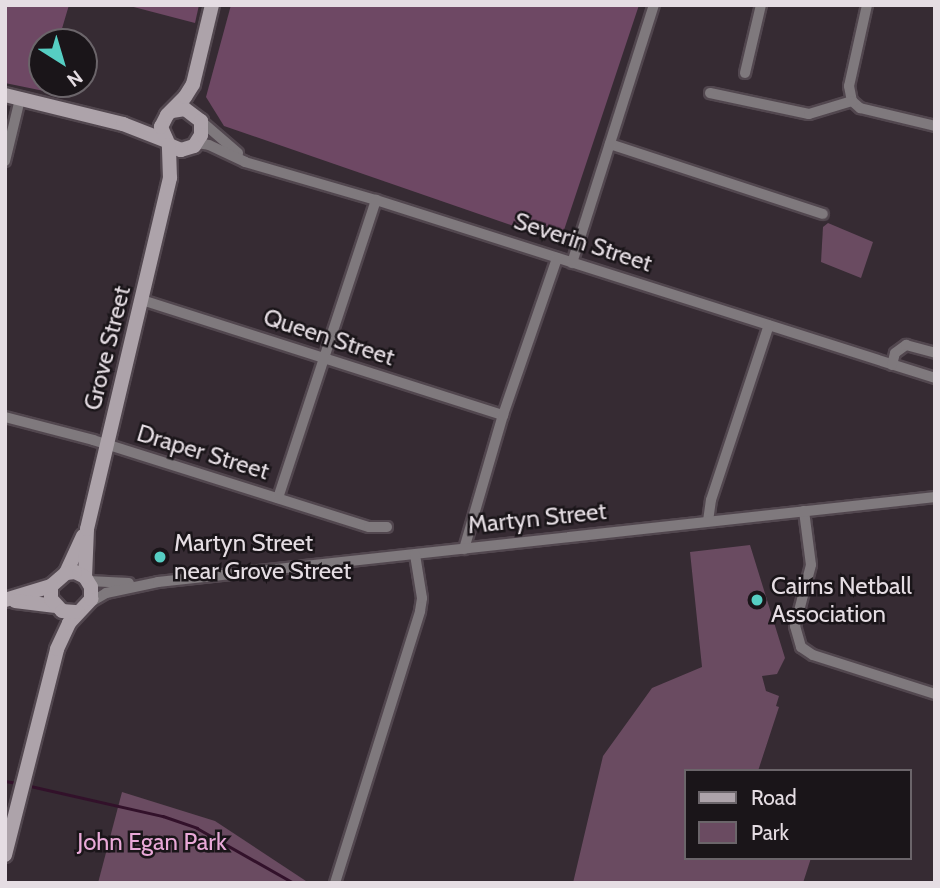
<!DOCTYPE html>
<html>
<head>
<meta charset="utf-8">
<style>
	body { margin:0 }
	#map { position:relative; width:940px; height:888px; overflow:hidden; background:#362b33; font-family:Cabin,sans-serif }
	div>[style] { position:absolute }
	.green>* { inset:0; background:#6a4b61 }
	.forest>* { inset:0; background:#6e4864 }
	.stream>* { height:2.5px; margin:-1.25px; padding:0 1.25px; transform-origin:1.25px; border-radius:1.25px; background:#32112a }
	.roads { filter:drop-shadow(2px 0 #52474f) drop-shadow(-2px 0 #52474f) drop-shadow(0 2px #52474f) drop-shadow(0 -2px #52474f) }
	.street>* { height:10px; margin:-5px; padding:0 5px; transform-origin:5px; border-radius:5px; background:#7f797d }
	.secondary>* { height:14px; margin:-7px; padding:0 7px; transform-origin:7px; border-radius:7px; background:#ada3aa }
	.dots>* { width:19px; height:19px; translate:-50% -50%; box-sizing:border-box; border:4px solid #1a1519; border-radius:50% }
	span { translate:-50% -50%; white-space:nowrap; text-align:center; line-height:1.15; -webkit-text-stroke:5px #1a1519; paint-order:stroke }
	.street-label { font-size:24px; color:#e5dde3 }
	.poi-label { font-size:24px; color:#e5dde3 }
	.left { translate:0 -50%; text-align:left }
	.park-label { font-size:24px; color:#e9a9d8 }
	.frame { position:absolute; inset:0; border:7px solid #e5dde3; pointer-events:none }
	.legend { position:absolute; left:684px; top:769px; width:228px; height:91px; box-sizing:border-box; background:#1a1519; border:2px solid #6b656a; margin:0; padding:9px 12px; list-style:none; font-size:21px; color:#e5dde3 }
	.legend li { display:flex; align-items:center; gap:14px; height:35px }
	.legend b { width:35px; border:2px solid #6b656a }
	.north { position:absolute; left:28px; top:28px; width:70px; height:70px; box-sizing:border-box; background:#1a1519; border:2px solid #6b656a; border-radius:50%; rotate:143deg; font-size:19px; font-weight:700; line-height:28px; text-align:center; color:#e5dde3 }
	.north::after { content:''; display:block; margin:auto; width:24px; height:32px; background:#56cec3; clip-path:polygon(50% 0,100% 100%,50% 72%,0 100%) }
</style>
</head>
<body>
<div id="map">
	<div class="green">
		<div style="clip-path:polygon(828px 223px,873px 242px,861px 278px,821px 262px,823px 227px)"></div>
		<div style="clip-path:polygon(750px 545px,785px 658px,777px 674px,762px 676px,766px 691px,779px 696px,776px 706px,779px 707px,758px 771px,686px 771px,686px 858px,811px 858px,803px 883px,573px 883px,603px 756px,652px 688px,702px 667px,690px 552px)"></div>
		<div style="clip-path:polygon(122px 792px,215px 821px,309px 883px,98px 883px)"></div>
	</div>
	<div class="forest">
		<div style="clip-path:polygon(5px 5px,69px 5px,58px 42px,42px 42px,44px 91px,5px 83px)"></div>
		<div style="clip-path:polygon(126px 5px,199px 5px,195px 23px)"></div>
		<div style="clip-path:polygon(231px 5px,639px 5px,560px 242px,224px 126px,206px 97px)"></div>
	</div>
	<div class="stream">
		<div style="left:5px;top:781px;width:12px;rotate:9deg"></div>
		<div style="left:26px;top:785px;width:140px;rotate:12.8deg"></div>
		<div style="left:163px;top:816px;width:36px;rotate:19deg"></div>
		<div style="left:197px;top:828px;width:112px;rotate:29.6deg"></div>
	</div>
	<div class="roads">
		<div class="street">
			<div style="left:867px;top:5px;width:83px;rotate:102.5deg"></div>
			<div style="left:849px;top:86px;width:15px;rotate:79deg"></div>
			<div style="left:852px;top:101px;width:11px;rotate:41deg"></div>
			<div style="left:860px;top:108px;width:77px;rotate:13.5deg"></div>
			<div style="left:745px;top:73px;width:70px;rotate:-76.8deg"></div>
			<div style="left:710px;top:93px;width:101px;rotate:12deg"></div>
			<div style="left:809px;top:114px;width:45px;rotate:-16.8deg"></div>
			<div style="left:201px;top:121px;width:49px;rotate:40.9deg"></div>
			<div style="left:197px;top:143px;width:12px;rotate:9deg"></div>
			<div style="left:209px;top:145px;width:40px;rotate:25deg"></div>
			<div style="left:245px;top:162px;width:136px;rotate:16.2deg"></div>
			<div style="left:376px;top:200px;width:587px;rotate:17.66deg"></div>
			<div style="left:610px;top:144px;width:224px;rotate:18.2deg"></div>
			<div style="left:5px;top:161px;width:64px;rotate:-76.4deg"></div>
			<div style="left:572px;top:263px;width:271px;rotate:-72.4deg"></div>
			<div style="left:142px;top:300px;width:379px;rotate:17.7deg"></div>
			<div style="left:892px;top:365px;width:12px;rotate:-76deg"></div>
			<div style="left:895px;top:353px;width:14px;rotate:-36deg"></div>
			<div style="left:906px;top:345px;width:30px;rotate:15deg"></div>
			<div style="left:5px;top:417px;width:91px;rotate:14.6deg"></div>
			<div style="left:93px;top:440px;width:289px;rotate:17.5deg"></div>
			<div style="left:369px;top:527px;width:18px"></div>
			<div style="left:278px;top:498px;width:314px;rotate:-71.8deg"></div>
			<div style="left:804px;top:511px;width:54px;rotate:82.6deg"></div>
			<div style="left:811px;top:565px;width:63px;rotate:104.7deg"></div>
			<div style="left:795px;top:626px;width:22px;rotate:74deg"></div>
			<div style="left:801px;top:647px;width:14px;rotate:34deg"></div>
			<div style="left:813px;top:655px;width:128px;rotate:17.7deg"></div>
			<div style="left:708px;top:521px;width:21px;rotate:-82deg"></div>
			<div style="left:711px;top:500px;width:184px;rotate:-71.7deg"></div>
			<div style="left:464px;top:549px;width:140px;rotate:-73.8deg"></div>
			<div style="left:503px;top:415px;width:166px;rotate:-71deg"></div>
			<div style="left:88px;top:581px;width:41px;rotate:2.8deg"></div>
			<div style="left:89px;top:603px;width:20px;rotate:-30deg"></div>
			<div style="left:106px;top:593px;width:53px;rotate:-11.9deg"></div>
			<div style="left:158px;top:582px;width:782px;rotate:-6.24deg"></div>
			<div style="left:335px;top:883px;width:285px;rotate:-72.6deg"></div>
			<div style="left:420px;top:611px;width:13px;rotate:-81deg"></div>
			<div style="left:422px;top:598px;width:44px;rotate:-99.2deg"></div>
		</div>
		<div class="secondary">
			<div style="left:5px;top:95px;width:122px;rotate:13.8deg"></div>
			<div style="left:123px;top:124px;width:44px;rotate:21.3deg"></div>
			<div style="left:172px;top:111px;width:13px;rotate:-9deg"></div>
			<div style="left:185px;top:109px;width:20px;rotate:37deg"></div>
			<div style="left:201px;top:121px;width:14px;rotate:90deg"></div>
			<div style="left:201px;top:135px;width:13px;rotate:122deg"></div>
			<div style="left:194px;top:146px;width:14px;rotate:163deg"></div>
			<div style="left:181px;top:150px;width:13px;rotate:-157deg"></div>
			<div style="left:169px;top:145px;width:20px;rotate:-114deg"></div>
			<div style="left:161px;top:127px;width:13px;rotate:-63deg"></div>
			<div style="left:167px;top:115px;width:25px;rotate:-45deg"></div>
			<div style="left:185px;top:97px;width:15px;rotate:-58deg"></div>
			<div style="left:193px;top:84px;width:81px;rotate:-76.5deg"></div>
			<div style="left:66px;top:573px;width:41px;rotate:-65.3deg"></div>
			<div style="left:85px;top:577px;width:48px;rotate:-87.6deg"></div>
			<div style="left:87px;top:529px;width:361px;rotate:-76.7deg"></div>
			<div style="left:170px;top:178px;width:33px;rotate:-92deg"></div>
			<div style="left:5px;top:600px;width:48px;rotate:-16.9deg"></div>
			<div style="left:15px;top:601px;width:39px;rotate:7deg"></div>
			<div style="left:5px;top:855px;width:212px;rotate:-75.8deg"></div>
			<div style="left:57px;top:649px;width:29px;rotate:-65deg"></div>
			<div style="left:69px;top:623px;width:33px;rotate:-47deg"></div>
			<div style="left:91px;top:599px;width:12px;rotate:-90deg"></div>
			<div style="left:91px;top:587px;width:12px;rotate:-121deg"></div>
			<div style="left:85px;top:577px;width:11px;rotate:-153deg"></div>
			<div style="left:75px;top:572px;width:9px;rotate:174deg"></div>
			<div style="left:66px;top:573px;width:20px;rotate:139deg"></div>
			<div style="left:51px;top:586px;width:13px;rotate:90deg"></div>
			<div style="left:51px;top:599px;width:16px;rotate:47deg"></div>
			<div style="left:62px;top:611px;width:16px;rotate:4deg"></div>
		</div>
	</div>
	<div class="dots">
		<div style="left:160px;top:557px;background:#56cec3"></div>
		<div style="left:757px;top:600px;background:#56cec3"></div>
	</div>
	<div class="street-label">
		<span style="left:583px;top:242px;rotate:18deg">Severin Street</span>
		<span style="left:329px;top:337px;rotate:18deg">Queen Street</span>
		<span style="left:107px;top:348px;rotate:-76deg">Grove Street</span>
		<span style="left:203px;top:452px;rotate:17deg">Draper Street</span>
		<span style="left:537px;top:518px;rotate:-6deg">Martyn Street</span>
	</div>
	<div class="poi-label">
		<span class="left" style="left:174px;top:557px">Martyn Street<br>near Grove Street</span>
		<span class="left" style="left:771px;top:600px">Cairns Netball<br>Association</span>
	</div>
	<div class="park-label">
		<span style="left:152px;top:842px">John Egan Park</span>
	</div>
	<div class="frame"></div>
	<ul class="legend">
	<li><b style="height:9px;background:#ada3aa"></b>Road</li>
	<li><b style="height:19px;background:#6a4b61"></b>Park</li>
	</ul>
	<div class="north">N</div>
</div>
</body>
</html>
